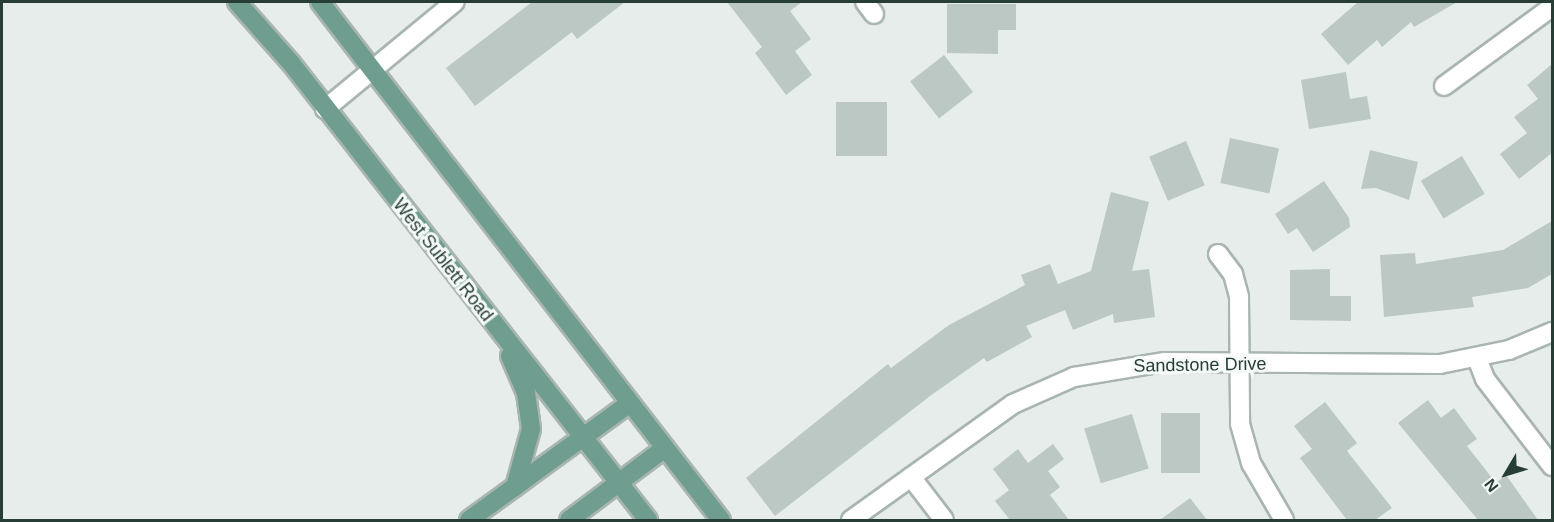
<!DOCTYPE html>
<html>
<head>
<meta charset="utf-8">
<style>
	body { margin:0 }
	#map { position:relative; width:1554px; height:522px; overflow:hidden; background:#e6edea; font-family:Arial,sans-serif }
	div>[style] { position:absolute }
	.building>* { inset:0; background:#bbc8c3; transform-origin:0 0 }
	.roads { filter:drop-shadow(2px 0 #a9b5b0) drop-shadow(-2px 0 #a9b5b0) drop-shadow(0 2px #a9b5b0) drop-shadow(0 -2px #a9b5b0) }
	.minor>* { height:18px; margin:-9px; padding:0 9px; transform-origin:9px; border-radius:9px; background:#fff }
	.major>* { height:18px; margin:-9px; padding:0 9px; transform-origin:9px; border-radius:9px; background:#6f9e90 }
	span { translate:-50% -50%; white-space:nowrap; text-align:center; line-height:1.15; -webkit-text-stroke:6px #f6faf8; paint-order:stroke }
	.street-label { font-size:18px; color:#273e36 }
	.frame { position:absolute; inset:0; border:3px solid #273e36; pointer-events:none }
	.north { position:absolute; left:1476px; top:444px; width:60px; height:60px; -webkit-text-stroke:4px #f6faf8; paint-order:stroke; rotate:232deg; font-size:16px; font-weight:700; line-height:24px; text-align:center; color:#273e36 }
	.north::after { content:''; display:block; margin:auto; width:21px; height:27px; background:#273e36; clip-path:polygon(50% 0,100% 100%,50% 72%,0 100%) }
</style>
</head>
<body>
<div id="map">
	<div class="building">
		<div style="clip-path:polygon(532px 2px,625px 2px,577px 39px,572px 32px,475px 106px,446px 68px)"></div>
		<div style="clip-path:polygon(727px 2px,802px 2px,790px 11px,811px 39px,795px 51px,812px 75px,786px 95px,755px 53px,762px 47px)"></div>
		<div style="clip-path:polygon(1358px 2px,1457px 2px,1414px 27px,1411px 22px,1382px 47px,1377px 40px,1348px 65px,1321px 34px)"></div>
		<div style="clip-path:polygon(947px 4px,1016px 4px,1016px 30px,998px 30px,998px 54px,947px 53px)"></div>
		<div style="left:944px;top:55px;width:47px;height:43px;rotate:52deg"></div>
		<div style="clip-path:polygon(1552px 64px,1552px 153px,1519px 179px,1500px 154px,1527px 133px,1514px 117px,1538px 99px,1527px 85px)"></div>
		<div style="clip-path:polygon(1346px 72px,1350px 99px,1367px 96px,1371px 119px,1309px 129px,1301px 80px)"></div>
		<div style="left:836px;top:102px;width:51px;height:54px"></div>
		<div style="left:1230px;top:138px;width:50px;height:46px;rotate:12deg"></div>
		<div style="left:1186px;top:141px;width:48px;height:40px;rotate:67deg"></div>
		<div style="clip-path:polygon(1370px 150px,1418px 162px,1409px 200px,1376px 188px,1361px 189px)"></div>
		<div style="left:1462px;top:156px;width:44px;height:48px;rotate:59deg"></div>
		<div style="clip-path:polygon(1324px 181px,1349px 218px,1350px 227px,1313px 252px,1297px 228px,1288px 234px,1275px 214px)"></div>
		<div style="clip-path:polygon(1111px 192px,1149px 202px,1132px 271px,1149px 269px,1155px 317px,1114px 323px,1113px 314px,1073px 330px,1065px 310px,1026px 326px,1032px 337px,987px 362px,984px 358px,930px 396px,775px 516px,746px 478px,888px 364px,891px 368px,949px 325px,1025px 285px,1021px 275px,1050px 264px,1058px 284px,1091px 271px)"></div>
		<div style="clip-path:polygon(1552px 221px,1552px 274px,1528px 288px,1472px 297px,1474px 307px,1384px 317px,1380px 255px,1415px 253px,1416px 264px,1503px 250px)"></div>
		<div style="clip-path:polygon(1330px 269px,1330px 296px,1351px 296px,1351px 321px,1290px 320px,1290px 270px)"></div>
		<div style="clip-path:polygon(1428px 400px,1441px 418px,1454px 408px,1477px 439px,1467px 446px,1496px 483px,1506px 475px,1538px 520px,1478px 520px,1398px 423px)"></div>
		<div style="clip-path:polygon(1325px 402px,1357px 443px,1347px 451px,1392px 508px,1375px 520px,1347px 520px,1300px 458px,1312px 449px,1294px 426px)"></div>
		<div style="left:1161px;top:413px;width:39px;height:60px"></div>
		<div style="left:1132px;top:414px;width:57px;height:50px;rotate:73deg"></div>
		<div style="clip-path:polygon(1053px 444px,1064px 459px,1048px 471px,1060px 487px,1050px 495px,1069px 520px,1010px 520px,995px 501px,1009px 490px,993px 469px,1018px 449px,1028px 463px)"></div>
		<div style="clip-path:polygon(1190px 498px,1207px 520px,1160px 520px)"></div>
	</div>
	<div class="roads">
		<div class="minor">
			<div style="left:865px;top:2px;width:15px;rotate:53deg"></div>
			<div style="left:1444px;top:86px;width:134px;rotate:-36.2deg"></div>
			<div style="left:325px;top:109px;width:168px;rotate:-39.5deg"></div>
			<div style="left:1218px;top:254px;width:25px;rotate:53deg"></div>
			<div style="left:1233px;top:274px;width:24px;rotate:75deg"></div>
			<div style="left:1239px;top:297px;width:127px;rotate:89.5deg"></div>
			<div style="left:1240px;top:424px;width:41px;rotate:74.2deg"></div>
			<div style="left:1251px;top:463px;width:66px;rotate:59.9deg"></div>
			<div style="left:1477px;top:358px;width:22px;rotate:69deg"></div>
			<div style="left:1485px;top:379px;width:110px;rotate:52.4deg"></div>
			<div style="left:911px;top:477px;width:54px;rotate:52.5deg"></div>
			<div style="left:851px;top:520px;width:199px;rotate:-35.6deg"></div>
			<div style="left:1013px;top:404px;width:67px;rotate:-23.9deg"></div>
			<div style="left:1074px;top:377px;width:92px;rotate:-9.4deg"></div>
			<div style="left:1165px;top:362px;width:275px;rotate:0.4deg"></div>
			<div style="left:1440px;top:364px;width:70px;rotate:-11.5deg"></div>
			<div style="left:1509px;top:350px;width:47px;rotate:-22.7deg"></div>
		</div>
		<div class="major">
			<div style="left:237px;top:2px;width:81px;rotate:48.5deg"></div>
			<div style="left:291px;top:63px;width:580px;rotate:52deg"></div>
			<div style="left:320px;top:2px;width:655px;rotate:52.26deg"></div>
			<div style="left:510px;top:356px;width:40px;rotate:66.6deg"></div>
			<div style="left:526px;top:393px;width:36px;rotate:82deg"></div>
			<div style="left:531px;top:429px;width:60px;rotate:105.4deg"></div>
			<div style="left:469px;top:520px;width:199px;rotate:-36deg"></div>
			<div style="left:569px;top:520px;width:120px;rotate:-36.9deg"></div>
		</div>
	</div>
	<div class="street-label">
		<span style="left:443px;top:260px;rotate:52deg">West Sublett Road</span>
		<span style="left:1200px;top:365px;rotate:-1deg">Sandstone Drive</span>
	</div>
	<div class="frame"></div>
	<div class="north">N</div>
</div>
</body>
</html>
